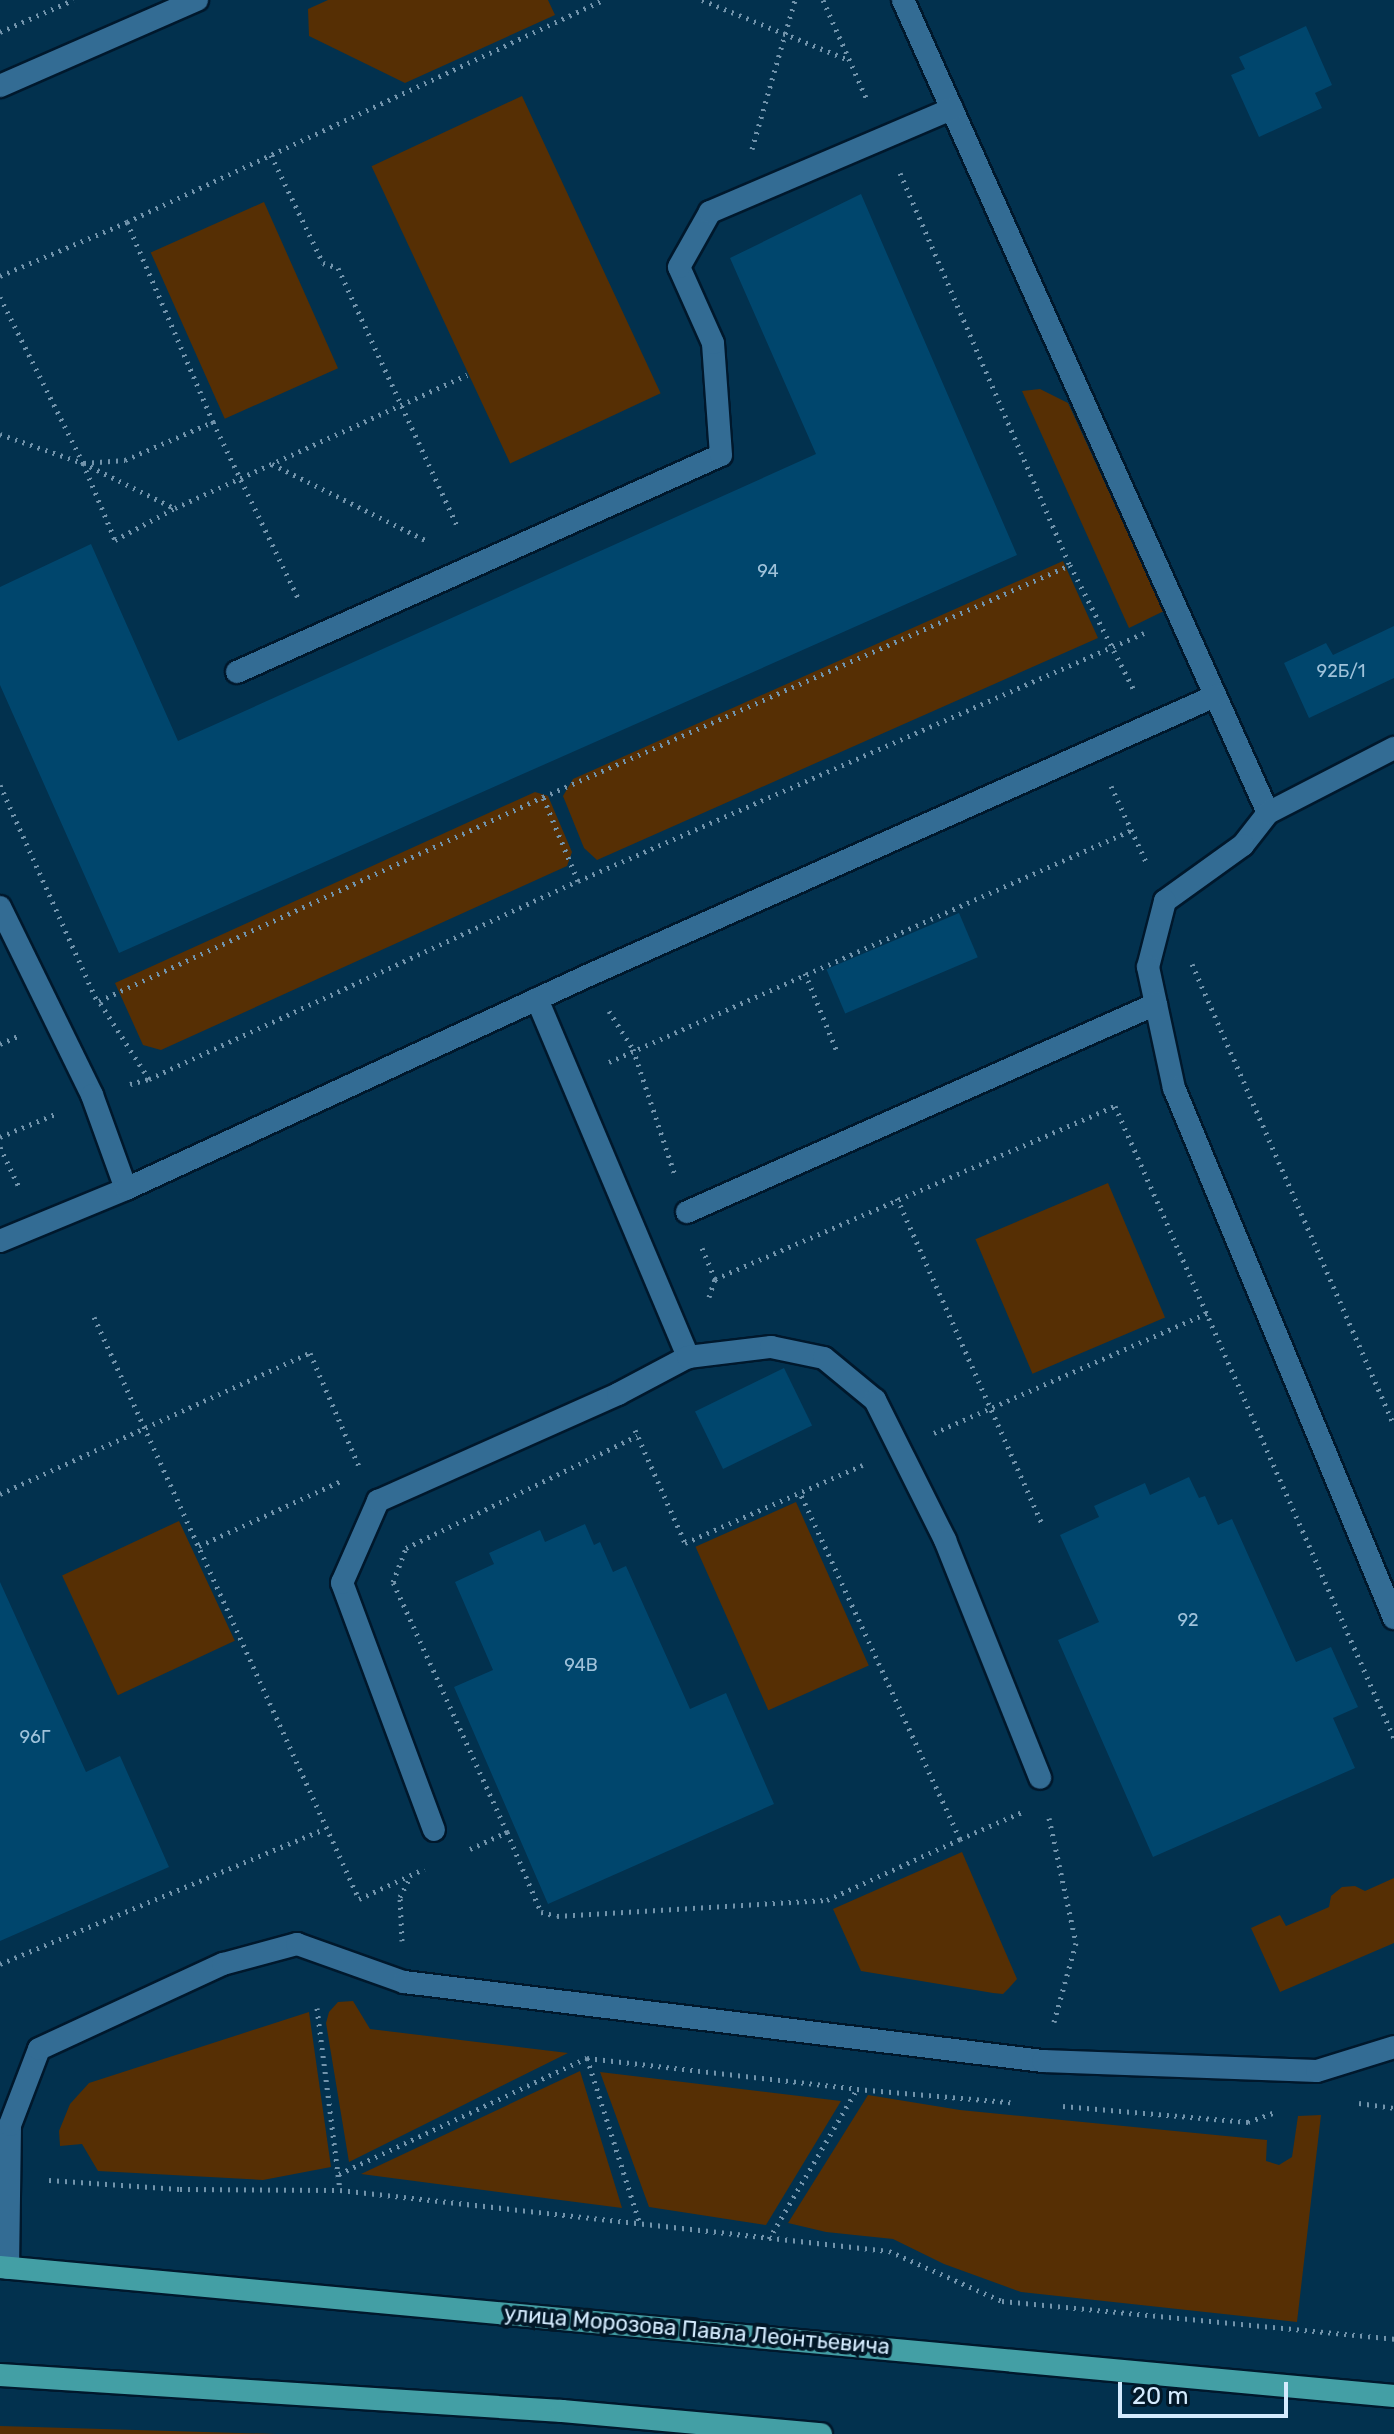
<!DOCTYPE html>
<html>
<head>
<meta charset="utf-8">
<style>
	body { margin:0 }
	#map { position:relative; width:1394px; height:2434px; overflow:hidden; background:#02314e; font-family:Rubik,sans-serif }
	div>[style] { position:absolute }
	.green>* { inset:0; background:#562f04; transform-origin:0 0 }
	.building>* { inset:0; background:#00466d; transform-origin:0 0 }
	.path>* { height:5px; margin-top:-2.5px; transform-origin:0; background:repeating-linear-gradient(90deg,#7294ac 0 2px,transparent 0 8px) }
	.roads { filter:drop-shadow(2px 0 #00182c) drop-shadow(-2px 0 #00182c) drop-shadow(0 2px #00182c) drop-shadow(0 -2px #00182c) }
	.service>* { height:22px; margin:-11px; padding:0 11px; transform-origin:11px; border-radius:11px; background:#336c94 }
	.primary>* { height:22px; margin:-11px; padding:0 11px; transform-origin:11px; border-radius:11px; background:#439fa5 }
	span { translate:-50% -50%; white-space:nowrap; text-align:center; line-height:1.15; -webkit-text-stroke:8px #021828; paint-order:stroke }
	.number-label { font-size:18px; color:#9fc2da }
	.number-label span { -webkit-text-stroke-width:0 }
	.street-label { font-size:22px; color:#d4ebfe }
	.scale { position:absolute; left:1118px; top:2382px; width:170px; height:36px; box-sizing:border-box; border:4px solid #d4ebfe; border-top:0; padding-left:10px; font-size:24px; line-height:28px; white-space:nowrap; color:#d4ebfe; -webkit-text-stroke:6px #021828; paint-order:stroke }
</style>
</head>
<body>
<div id="map">
	<div class="green">
		<div style="clip-path:polygon(328px 0,548px 0,555px 15px,405px 83px,309px 36px,308px 9px)"></div>
		<div style="left:522px;top:96px;width:328px;height:166px;rotate:65deg"></div>
		<div style="left:264px;top:202px;width:182px;height:124px;rotate:66deg"></div>
		<div style="clip-path:polygon(1040px 389px,1068px 403px,1164px 611px,1129px 628px,1022px 391px)"></div>
		<div style="clip-path:polygon(1063px 561px,1098px 638px,597px 860px,584px 848px,563px 796px,573px 779px)"></div>
		<div style="clip-path:polygon(535px 792px,548px 796px,572px 852px,567px 866px,161px 1050px,143px 1045px,115px 983px)"></div>
		<div style="left:1108px;top:1183px;width:146px;height:144px;rotate:67deg"></div>
		<div style="left:796px;top:1502px;width:179px;height:110px;rotate:66deg"></div>
		<div style="left:179px;top:1521px;width:132px;height:129px;rotate:65deg"></div>
		<div style="clip-path:polygon(962px 1852px,1017px 1979px,1009px 1988px,1003px 1994px,993px 1993px,861px 1971px,833px 1909px)"></div>
		<div style="clip-path:polygon(1394px 1878px,1394px 1943px,1280px 1992px,1251px 1928px,1280px 1915px,1286px 1926px,1329px 1907px,1331px 1896px,1342px 1887px,1355px 1886px,1365px 1891px)"></div>
		<div style="clip-path:polygon(353px 2001px,370px 2029px,568px 2053px,349px 2162px,326px 2023px,329px 2012px,338px 2002px)"></div>
		<div style="clip-path:polygon(309px 2012px,331px 2167px,263px 2180px,98px 2171px,82px 2144px,60px 2146px,59px 2131px,70px 2104px,89px 2083px)"></div>
		<div style="clip-path:polygon(580px 2071px,622px 2208px,361px 2174px)"></div>
		<div style="clip-path:polygon(600px 2072px,841px 2101px,766px 2225px,649px 2207px)"></div>
		<div style="clip-path:polygon(868px 2095px,960px 2110px,1267px 2140px,1266px 2161px,1279px 2165px,1292px 2157px,1298px 2116px,1321px 2115px,1297px 2322px,1021px 2292px,944px 2264px,893px 2239px,826px 2232px,788px 2223px)"></div>
		<div style="clip-path:polygon(0 2426px,277px 2434px,0 2434px)"></div>
	</div>
	<div class="building">
		<div style="clip-path:polygon(1306px 26px,1332px 85px,1315px 93px,1322px 108px,1259px 137px,1231px 75px,1245px 69px,1239px 57px)"></div>
		<div style="clip-path:polygon(861px 194px,1017px 555px,119px 953px,0 685px,0 587px,91px 544px,178px 741px,816px 454px,730px 258px)"></div>
		<div style="clip-path:polygon(1394px 626px,1394px 678px,1309px 718px,1284px 663px,1326px 643px,1333px 655px)"></div>
		<div style="left:959px;top:913px;width:48px;height:144px;rotate:67deg"></div>
		<div style="left:784px;top:1368px;width:64px;height:99px;rotate:64deg"></div>
		<div style="clip-path:polygon(1189px 1477px,1199px 1498px,1205px 1496px,1218px 1525px,1232px 1519px,1296px 1662px,1331px 1647px,1358px 1707px,1333px 1718px,1355px 1768px,1153px 1857px,1058px 1640px,1099px 1622px,1060px 1535px,1099px 1517px,1094px 1506px,1145px 1483px,1150px 1495px)"></div>
		<div style="clip-path:polygon(585px 1524px,594px 1545px,600px 1542px,613px 1572px,626px 1566px,690px 1709px,726px 1693px,774px 1804px,548px 1904px,454px 1687px,493px 1670px,455px 1582px,494px 1564px,489px 1553px,540px 1530px,545px 1542px)"></div>
		<div style="clip-path:polygon(0 1582px,86px 1772px,120px 1756px,169px 1867px,0 1941px)"></div>
	</div>
	<div class="path">
		<div style="left:702px;top:0;width:159px;rotate:22.2deg"></div>
		<div style="left:823px;top:0;width:111px;rotate:66.2deg"></div>
		<div style="left:0;top:32px;width:80px;rotate:-23.7deg"></div>
		<div style="left:752px;top:149px;width:155px;rotate:-73.9deg"></div>
		<div style="left:271px;top:155px;width:120px;rotate:64.3deg"></div>
		<div style="left:323px;top:263px;width:16px;rotate:18deg"></div>
		<div style="left:338px;top:268px;width:286px;rotate:65.2deg"></div>
		<div style="left:900px;top:173px;width:427px;rotate:66.6deg"></div>
		<div style="left:127px;top:222px;width:218px;rotate:66.7deg"></div>
		<div style="left:213px;top:422px;width:198px;rotate:64.2deg"></div>
		<div style="left:0;top:276px;width:138px;rotate:-23deg"></div>
		<div style="left:127px;top:222px;width:525px;rotate:-25deg"></div>
		<div style="left:0;top:297px;width:186px;rotate:63.4deg"></div>
		<div style="left:83px;top:463px;width:83px;rotate:67.4deg"></div>
		<div style="left:115px;top:540px;width:68px;rotate:-28.1deg"></div>
		<div style="left:175px;top:508px;width:321px;rotate:-24.5deg"></div>
		<div style="left:0;top:434px;width:88px;rotate:19.3deg"></div>
		<div style="left:83px;top:463px;width:102px;rotate:26.3deg"></div>
		<div style="left:84px;top:463px;width:41px;rotate:-4.2deg"></div>
		<div style="left:125px;top:460px;width:96px;rotate:-23.4deg"></div>
		<div style="left:272px;top:464px;width:175px;rotate:26.4deg"></div>
		<div style="left:0;top:785px;width:237px;rotate:65.8deg"></div>
		<div style="left:1111px;top:786px;width:86px;rotate:65.2deg"></div>
		<div style="left:578px;top:881px;width:91px;rotate:-112.6deg"></div>
		<div style="left:543px;top:797px;width:576px;rotate:-23.76deg"></div>
		<div style="left:1070px;top:565px;width:140px;rotate:62.9deg"></div>
		<div style="left:1192px;top:964px;width:503px;rotate:66.34deg"></div>
		<div style="left:805px;top:973px;width:87px;rotate:67.8deg"></div>
		<div style="left:609px;top:1011px;width:45px;rotate:57.7deg"></div>
		<div style="left:633px;top:1049px;width:133px;rotate:71.6deg"></div>
		<div style="left:0;top:1044px;width:20px;rotate:-24deg"></div>
		<div style="left:609px;top:1062px;width:572px;rotate:-23.92deg"></div>
		<div style="left:149px;top:1079px;width:93px;rotate:-122.7deg"></div>
		<div style="left:99px;top:1001px;width:489px;rotate:-24.7deg"></div>
		<div style="left:130px;top:1084px;width:20px;rotate:-15deg"></div>
		<div style="left:149px;top:1079px;width:472px;rotate:-24.8deg"></div>
		<div style="left:578px;top:881px;width:618px;rotate:-23.66deg"></div>
		<div style="left:0;top:1137px;width:63px;rotate:-22.5deg"></div>
		<div style="left:0;top:1147px;width:47px;rotate:64.5deg"></div>
		<div style="left:897px;top:1198px;width:355px;rotate:66deg"></div>
		<div style="left:702px;top:1248px;width:34px;rotate:67deg"></div>
		<div style="left:715px;top:1279px;width:436px;rotate:-23.4deg"></div>
		<div style="left:1115px;top:1106px;width:691px;rotate:66.18deg"></div>
		<div style="left:709px;top:1297px;width:19px;rotate:-72deg"></div>
		<div style="left:94px;top:1317px;width:639px;rotate:65.52deg"></div>
		<div style="left:359px;top:1899px;width:72px;rotate:-24.8deg"></div>
		<div style="left:635px;top:1430px;width:124px;rotate:66.1deg"></div>
		<div style="left:685px;top:1543px;width:194px;rotate:-23.7deg"></div>
		<div style="left:934px;top:1433px;width:299px;rotate:-23.7deg"></div>
		<div style="left:0;top:1494px;width:341px;rotate:-24.5deg"></div>
		<div style="left:310px;top:1353px;width:123px;rotate:66.6deg"></div>
		<div style="left:199px;top:1546px;width:156px;rotate:-24.6deg"></div>
		<div style="left:1049px;top:1818px;width:128px;rotate:77.8deg"></div>
		<div style="left:1076px;top:1943px;width:82px;rotate:105.6deg"></div>
		<div style="left:507px;top:1832px;width:275px;rotate:-114.5deg"></div>
		<div style="left:393px;top:1582px;width:36px;rotate:-69deg"></div>
		<div style="left:406px;top:1548px;width:257px;rotate:-25.9deg"></div>
		<div style="left:960px;top:1839px;width:68px;rotate:-23.5deg"></div>
		<div style="left:470px;top:1849px;width:41px;rotate:-24.7deg"></div>
		<div style="left:507px;top:1832px;width:87px;rotate:67deg"></div>
		<div style="left:541px;top:1912px;width:16px;rotate:14deg"></div>
		<div style="left:557px;top:1916px;width:270px;rotate:-3.4deg"></div>
		<div style="left:827px;top:1900px;width:146px;rotate:-24.6deg"></div>
		<div style="left:960px;top:1839px;width:382px;rotate:-114.8deg"></div>
		<div style="left:402px;top:1941px;width:44px;rotate:-92.6deg"></div>
		<div style="left:400px;top:1897px;width:22px;rotate:-63deg"></div>
		<div style="left:0;top:1964px;width:351px;rotate:-22.6deg"></div>
		<div style="left:317px;top:2008px;width:183px;rotate:82.8deg"></div>
		<div style="left:587px;top:2058px;width:174px;rotate:72.3deg"></div>
		<div style="left:1359px;top:2103px;width:35px;rotate:8deg"></div>
		<div style="left:1063px;top:2106px;width:186px;rotate:4.9deg"></div>
		<div style="left:1248px;top:2122px;width:29px;rotate:-20deg"></div>
		<div style="left:339px;top:2174px;width:274px;rotate:-25.1deg"></div>
		<div style="left:587px;top:2058px;width:272px;rotate:6.5deg"></div>
		<div style="left:857px;top:2089px;width:154px;rotate:4.9deg"></div>
		<div style="left:49px;top:2180px;width:131px;rotate:3.9deg"></div>
		<div style="left:180px;top:2189px;width:160px;rotate:0.4deg"></div>
		<div style="left:340px;top:2190px;width:552px;rotate:6.34deg"></div>
		<div style="left:889px;top:2251px;width:124px;rotate:23.9deg"></div>
		<div style="left:1002px;top:2301px;width:394px;rotate:5.5deg"></div>
		<div style="left:769px;top:2239px;width:174px;rotate:-59.6deg"></div>
	</div>
	<div class="roads">
		<div class="service">
			<div style="left:903px;top:0;width:891px;rotate:65.82deg"></div>
			<div style="left:1268px;top:813px;width:41px;rotate:128deg"></div>
			<div style="left:1243px;top:845px;width:96px;rotate:144.3deg"></div>
			<div style="left:1165px;top:901px;width:68px;rotate:104.4deg"></div>
			<div style="left:1148px;top:967px;width:124px;rotate:77.9deg"></div>
			<div style="left:1174px;top:1088px;width:574px;rotate:67.46deg"></div>
			<div style="left:0;top:86px;width:215px;rotate:-23.6deg"></div>
			<div style="left:237px;top:672px;width:530px;rotate:-24.15deg"></div>
			<div style="left:721px;top:455px;width:112px;rotate:-94.1deg"></div>
			<div style="left:713px;top:343px;width:83px;rotate:-114.1deg"></div>
			<div style="left:679px;top:267px;width:63px;rotate:-60.6deg"></div>
			<div style="left:710px;top:212px;width:263px;rotate:-23.1deg"></div>
			<div style="left:1268px;top:813px;width:142px;rotate:-27.3deg"></div>
			<div style="left:0;top:907px;width:209px;rotate:63.9deg"></div>
			<div style="left:92px;top:1095px;width:100px;rotate:70.1deg"></div>
			<div style="left:537px;top:999px;width:389px;rotate:67.1deg"></div>
			<div style="left:687px;top:1212px;width:513px;rotate:-23.92deg"></div>
			<div style="left:0;top:1241px;width:136px;rotate:-22.4deg"></div>
			<div style="left:126px;top:1189px;width:508px;rotate:-24.8deg"></div>
			<div style="left:587px;top:976px;width:688px;rotate:-24.03deg"></div>
			<div style="left:434px;top:1830px;width:264px;rotate:-110.4deg"></div>
			<div style="left:342px;top:1583px;width:90px;rotate:-66.3deg"></div>
			<div style="left:378px;top:1501px;width:263px;rotate:-24deg"></div>
			<div style="left:618px;top:1394px;width:79px;rotate:-27.9deg"></div>
			<div style="left:688px;top:1357px;width:84px;rotate:-6.9deg"></div>
			<div style="left:771px;top:1347px;width:54px;rotate:11.7deg"></div>
			<div style="left:824px;top:1358px;width:66px;rotate:39.5deg"></div>
			<div style="left:875px;top:1400px;width:157px;rotate:63.4deg"></div>
			<div style="left:945px;top:1540px;width:256px;rotate:68.2deg"></div>
			<div style="left:8px;top:2268px;width:143px;rotate:-89.2deg"></div>
			<div style="left:10px;top:2125px;width:81px;rotate:-69.1deg"></div>
			<div style="left:39px;top:2049px;width:203px;rotate:-24.8deg"></div>
			<div style="left:223px;top:1964px;width:77px;rotate:-15.1deg"></div>
			<div style="left:297px;top:1944px;width:114px;rotate:19.6deg"></div>
			<div style="left:404px;top:1982px;width:644px;rotate:7.05deg"></div>
			<div style="left:1043px;top:2061px;width:274px;rotate:2.1deg"></div>
			<div style="left:1317px;top:2071px;width:81px;rotate:-17.3deg"></div>
		</div>
		<div class="primary">
			<div style="left:0;top:2267px;width:1400px;rotate:5.29deg"></div>
			<div style="left:0;top:2375px;width:563px;rotate:3.67deg"></div>
			<div style="left:562px;top:2411px;width:260px;rotate:5.1deg"></div>
		</div>
	</div>
	<div class="number-label">
		<span style="left:768px;top:571px">94</span>
		<span style="left:1341px;top:671px">92Б/1</span>
		<span style="left:1188px;top:1620px">92</span>
		<span style="left:581px;top:1665px">94В</span>
		<span style="left:35px;top:1737px">96Г</span>
	</div>
	<div class="street-label">
		<span style="left:697px;top:2330px;rotate:5deg">улица Морозова Павла Леонтьевича</span>
	</div>
	<div class="scale">20 m</div>
</div>
</body>
</html>
